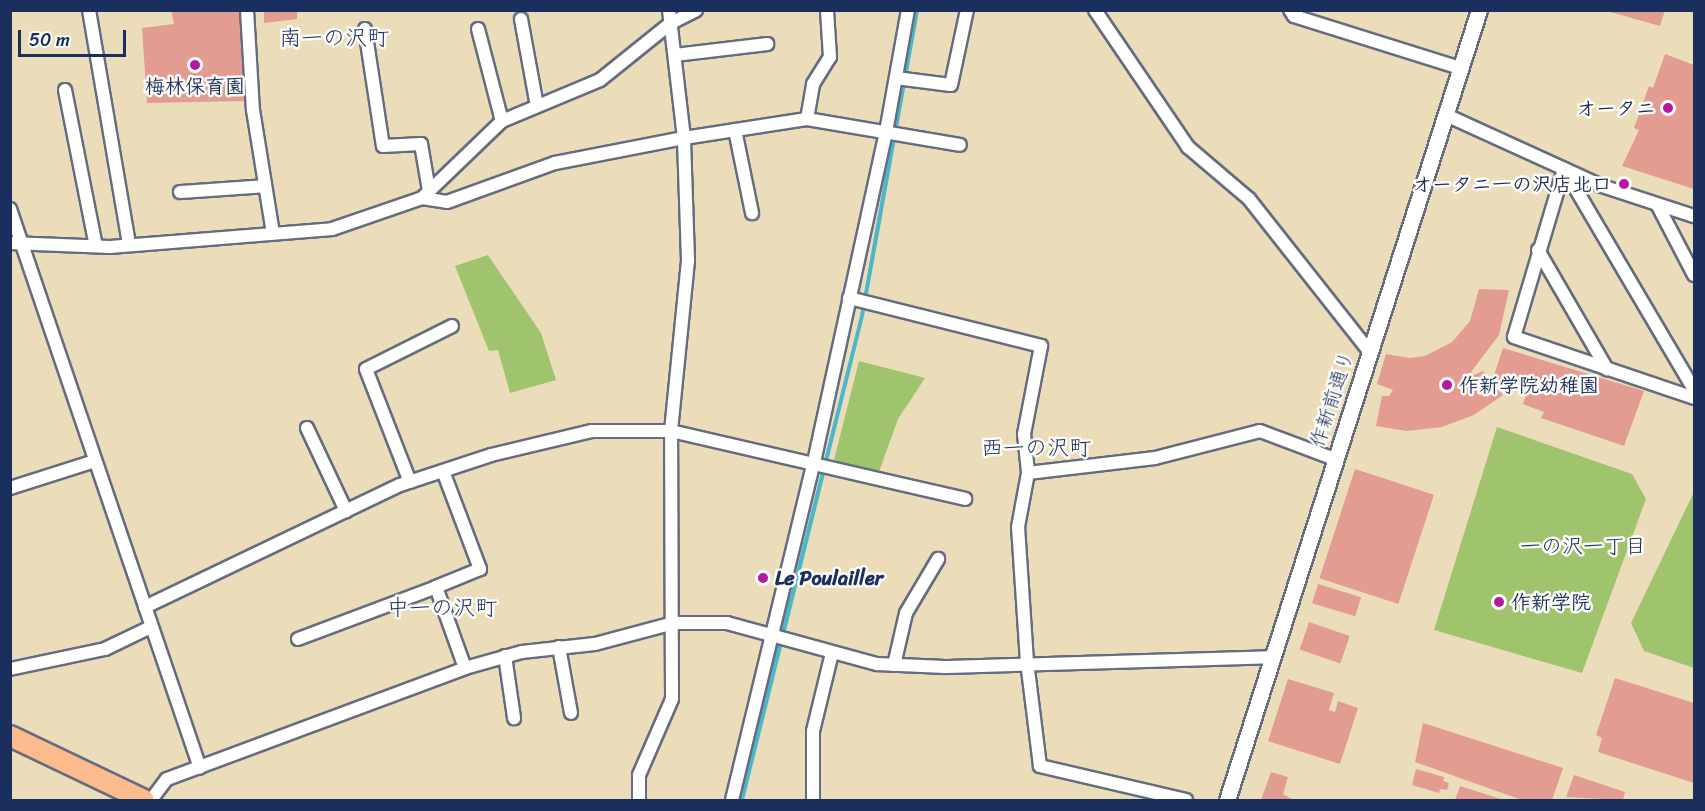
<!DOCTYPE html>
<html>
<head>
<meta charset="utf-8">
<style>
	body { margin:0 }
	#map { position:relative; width:1705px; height:811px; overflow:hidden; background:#ecddba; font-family:Sriracha,"Klee One",sans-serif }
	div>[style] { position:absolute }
	.green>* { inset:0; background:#a0c36d }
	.water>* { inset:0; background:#4cb7c9 }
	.building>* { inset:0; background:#e39c92; transform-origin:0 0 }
	.roads { filter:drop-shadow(2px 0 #646c7e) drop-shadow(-2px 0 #646c7e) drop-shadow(0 2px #646c7e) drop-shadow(0 -2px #646c7e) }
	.minor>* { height:12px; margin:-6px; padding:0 6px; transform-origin:6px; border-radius:6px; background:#fff }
	.tertiary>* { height:15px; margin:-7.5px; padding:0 7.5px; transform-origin:7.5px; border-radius:7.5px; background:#fff }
	.primary>* { height:20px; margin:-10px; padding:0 10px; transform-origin:10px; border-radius:10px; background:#fbbb8d }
	.dots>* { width:16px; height:16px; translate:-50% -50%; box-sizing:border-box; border:3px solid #fdfcf7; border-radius:50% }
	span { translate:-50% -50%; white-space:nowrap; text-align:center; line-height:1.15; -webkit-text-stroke:5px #fdfcf7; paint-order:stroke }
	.poi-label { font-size:20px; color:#1b2f5e; font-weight:700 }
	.right { translate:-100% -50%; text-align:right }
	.left { translate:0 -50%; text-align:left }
	.street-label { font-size:20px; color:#1b2f5e }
	.neighbourhood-label { font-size:21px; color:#1b2f5e }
	.quarter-label { font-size:22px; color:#1b2f5e }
	.frame { position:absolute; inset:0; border:12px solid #1b2f5e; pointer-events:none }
	.scale { position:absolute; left:18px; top:30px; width:108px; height:27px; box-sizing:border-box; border:3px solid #1b2f5e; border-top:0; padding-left:8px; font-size:18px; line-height:21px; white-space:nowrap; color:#1b2f5e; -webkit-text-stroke:4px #fdfcf7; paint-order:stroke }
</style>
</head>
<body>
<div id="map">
	<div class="green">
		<div style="clip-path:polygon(488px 255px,541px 333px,556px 380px,510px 393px,498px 350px,489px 351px,455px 266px)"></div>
		<div style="clip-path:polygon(859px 361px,925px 378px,898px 419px,879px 472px,834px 460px)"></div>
		<div style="clip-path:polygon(1497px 427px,1632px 474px,1646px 499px,1582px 673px,1434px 630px)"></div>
		<div style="clip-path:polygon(1694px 492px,1694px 668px,1644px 651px,1631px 623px)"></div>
	</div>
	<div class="water">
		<div style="clip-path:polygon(914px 11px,919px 11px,864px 316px,744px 800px,739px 800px,860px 316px)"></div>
	</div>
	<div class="building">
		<div style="clip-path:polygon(171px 10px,246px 10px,247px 101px,147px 103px,142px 28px,174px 24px)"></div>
		<div style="clip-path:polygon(264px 10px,297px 10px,297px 19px,264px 23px)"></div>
		<div style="clip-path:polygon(1603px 10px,1665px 10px,1660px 26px)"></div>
		<div style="clip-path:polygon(1665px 54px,1694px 65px,1694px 189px,1622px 166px,1639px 130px,1634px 128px,1649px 86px,1653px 88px)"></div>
		<div style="clip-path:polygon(1479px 289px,1509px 290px,1499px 335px,1471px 372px,1474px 375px,1483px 371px,1503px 395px,1474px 415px,1442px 427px,1407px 431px,1376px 426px,1382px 396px,1389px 396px,1393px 390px,1377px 384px,1386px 354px,1410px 358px,1425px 356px,1452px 342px,1470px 321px)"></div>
		<div style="clip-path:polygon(1503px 348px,1644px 391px,1624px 446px,1541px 418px,1544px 412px,1523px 404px,1528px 389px,1493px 378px)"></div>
		<div style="left:1355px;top:469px;width:83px;height:115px;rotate:18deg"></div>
		<div style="left:1318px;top:584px;width:45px;height:20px;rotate:17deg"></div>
		<div style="left:1309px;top:622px;width:43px;height:29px;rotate:19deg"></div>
		<div style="clip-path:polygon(1615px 678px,1694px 703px,1694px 783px,1598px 752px,1602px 738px,1596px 735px)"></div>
		<div style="clip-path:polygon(1288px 679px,1334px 693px,1329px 710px,1335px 712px,1338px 701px,1358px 708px,1340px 764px,1268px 741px)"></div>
		<div style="clip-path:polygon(1423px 723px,1563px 768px,1552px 800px,1522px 800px,1415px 762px)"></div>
		<div style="clip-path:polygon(1416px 769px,1444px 777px,1443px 781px,1449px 783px,1447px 790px,1440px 789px,1439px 793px,1412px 785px)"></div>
		<div style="clip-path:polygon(1271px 772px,1288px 777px,1283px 794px,1293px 800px,1261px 800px)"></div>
		<div style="clip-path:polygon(1574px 775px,1625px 792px,1623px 800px,1566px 797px)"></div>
		<div style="clip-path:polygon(1460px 786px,1504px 800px,1455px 800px)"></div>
	</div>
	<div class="roads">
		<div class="minor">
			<div style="left:89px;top:10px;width:238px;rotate:80.3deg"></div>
			<div style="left:247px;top:10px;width:100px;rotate:86.6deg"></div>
			<div style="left:253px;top:110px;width:125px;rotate:80.8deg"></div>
			<div style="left:1095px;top:10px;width:166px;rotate:55.8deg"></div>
			<div style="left:1188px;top:147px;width:80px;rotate:40.4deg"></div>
			<div style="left:1249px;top:199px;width:194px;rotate:51.7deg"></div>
			<div style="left:1290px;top:10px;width:7px;rotate:56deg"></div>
			<div style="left:1294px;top:16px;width:174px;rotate:17.4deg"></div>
			<div style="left:521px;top:19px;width:88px;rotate:79.6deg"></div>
			<div style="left:365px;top:29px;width:118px;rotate:81.3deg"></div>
			<div style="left:383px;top:146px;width:38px;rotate:-3deg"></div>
			<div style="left:421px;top:144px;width:48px;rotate:80.3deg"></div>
			<div style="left:478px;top:29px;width:95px;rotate:75.4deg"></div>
			<div style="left:675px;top:55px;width:93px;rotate:-6.8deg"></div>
			<div style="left:896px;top:78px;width:55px;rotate:7.3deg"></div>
			<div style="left:951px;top:85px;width:77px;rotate:-78deg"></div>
			<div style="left:65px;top:90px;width:159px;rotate:78.8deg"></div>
			<div style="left:1446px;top:115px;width:171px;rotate:24.5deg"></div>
			<div style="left:1602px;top:186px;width:97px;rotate:18.1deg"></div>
			<div style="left:807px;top:119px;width:36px;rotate:-80deg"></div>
			<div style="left:813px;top:84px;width:32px;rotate:-58deg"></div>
			<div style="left:830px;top:57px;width:47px;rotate:-93.7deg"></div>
			<div style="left:735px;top:130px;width:85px;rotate:78.4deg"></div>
			<div style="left:1564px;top:169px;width:175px;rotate:106.6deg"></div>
			<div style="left:1514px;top:337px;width:190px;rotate:18.7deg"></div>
			<div style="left:1564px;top:169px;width:256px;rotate:59.5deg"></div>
			<div style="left:180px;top:192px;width:85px;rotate:-4deg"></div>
			<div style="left:422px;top:198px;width:111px;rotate:-43.9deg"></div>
			<div style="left:502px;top:121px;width:106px;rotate:-22.7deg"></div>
			<div style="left:600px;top:80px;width:91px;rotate:-38.8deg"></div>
			<div style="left:671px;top:23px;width:28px;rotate:-27deg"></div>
			<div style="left:1658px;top:206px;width:78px;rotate:62.4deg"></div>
			<div style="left:10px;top:209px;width:590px;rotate:71.23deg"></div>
			<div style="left:10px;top:243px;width:100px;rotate:2.3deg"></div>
			<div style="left:110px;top:247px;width:223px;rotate:-4.6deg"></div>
			<div style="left:332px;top:229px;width:95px;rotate:-19deg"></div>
			<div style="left:422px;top:198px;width:25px;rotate:9deg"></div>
			<div style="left:447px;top:202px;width:115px;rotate:-19.9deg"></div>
			<div style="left:555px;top:163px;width:131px;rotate:-11deg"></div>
			<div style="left:684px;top:138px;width:124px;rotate:-8.8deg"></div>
			<div style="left:807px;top:119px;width:155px;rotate:9.6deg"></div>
			<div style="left:1538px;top:250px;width:138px;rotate:59.9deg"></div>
			<div style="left:849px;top:298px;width:198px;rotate:14deg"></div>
			<div style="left:1041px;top:346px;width:90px;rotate:100.9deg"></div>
			<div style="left:1024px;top:434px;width:39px;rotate:84deg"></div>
			<div style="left:307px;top:428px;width:92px;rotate:64.8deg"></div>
			<div style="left:443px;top:471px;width:105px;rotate:69.3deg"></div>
			<div style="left:480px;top:569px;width:48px;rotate:157.8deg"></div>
			<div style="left:436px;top:587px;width:86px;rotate:70.3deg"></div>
			<div style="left:410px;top:482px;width:121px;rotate:-111.3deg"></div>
			<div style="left:366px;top:369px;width:96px;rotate:-26.6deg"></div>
			<div style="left:10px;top:488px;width:89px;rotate:-17.6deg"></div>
			<div style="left:145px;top:607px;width:283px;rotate:-25.6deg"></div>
			<div style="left:400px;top:485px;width:96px;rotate:-18.2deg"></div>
			<div style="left:491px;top:455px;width:104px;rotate:-13.4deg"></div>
			<div style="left:592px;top:431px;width:79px"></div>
			<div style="left:671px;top:431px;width:302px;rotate:13deg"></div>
			<div style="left:298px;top:639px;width:147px;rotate:-20.6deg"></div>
			<div style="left:559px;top:647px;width:67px;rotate:79.7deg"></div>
			<div style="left:505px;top:656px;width:63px;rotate:81.7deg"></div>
			<div style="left:894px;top:665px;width:53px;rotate:-77deg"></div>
			<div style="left:906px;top:613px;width:63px;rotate:-59.3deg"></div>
			<div style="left:10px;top:669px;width:97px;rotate:-11.9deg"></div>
			<div style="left:105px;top:649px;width:51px;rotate:-25.6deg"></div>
			<div style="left:151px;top:800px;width:26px;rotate:-53deg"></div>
			<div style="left:167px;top:779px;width:318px;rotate:-20.4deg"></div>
			<div style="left:465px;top:668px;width:59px;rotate:-15.7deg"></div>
			<div style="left:522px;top:652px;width:73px;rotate:-6.3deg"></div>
			<div style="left:595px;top:644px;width:82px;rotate:-14.9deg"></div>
			<div style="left:674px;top:623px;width:53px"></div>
			<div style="left:727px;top:623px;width:156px;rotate:15.3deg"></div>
			<div style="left:877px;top:664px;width:68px;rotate:2.5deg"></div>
			<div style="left:945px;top:667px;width:328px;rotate:-1.7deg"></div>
			<div style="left:639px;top:800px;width:25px;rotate:-90deg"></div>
			<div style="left:639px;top:775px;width:83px;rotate:-66.5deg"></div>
			<div style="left:672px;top:699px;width:268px;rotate:-90.2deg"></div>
			<div style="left:671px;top:431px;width:172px;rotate:-84.3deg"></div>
			<div style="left:688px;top:260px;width:122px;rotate:-91.9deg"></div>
			<div style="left:684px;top:138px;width:129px;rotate:-96.7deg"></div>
			<div style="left:732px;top:800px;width:348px;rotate:-76.4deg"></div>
			<div style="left:814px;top:462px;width:338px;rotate:-77.7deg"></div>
			<div style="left:886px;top:132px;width:124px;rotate:-79.8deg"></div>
			<div style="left:813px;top:800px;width:69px;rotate:-90deg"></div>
			<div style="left:813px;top:731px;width:80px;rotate:-76.3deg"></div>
			<div style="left:1186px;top:800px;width:150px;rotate:-166.9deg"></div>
			<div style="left:1040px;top:766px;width:105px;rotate:-97.1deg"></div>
			<div style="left:1027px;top:662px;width:135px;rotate:-93.8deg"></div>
			<div style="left:1018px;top:527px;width:55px;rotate:-79.5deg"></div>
			<div style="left:1028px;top:473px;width:128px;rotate:-6.7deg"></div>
			<div style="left:1155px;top:458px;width:108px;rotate:-14.4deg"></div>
			<div style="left:1260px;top:431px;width:80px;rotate:20.5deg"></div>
		</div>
		<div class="tertiary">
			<div style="left:1227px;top:800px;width:829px;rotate:-72.31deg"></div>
		</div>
		<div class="primary">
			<div style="left:10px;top:736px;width:148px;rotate:25.5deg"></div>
		</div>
	</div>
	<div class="dots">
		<div style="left:195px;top:65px;background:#b5179e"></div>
		<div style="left:1668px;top:108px;background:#b5179e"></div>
		<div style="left:1624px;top:184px;background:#b5179e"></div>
		<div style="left:1447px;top:385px;background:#b5179e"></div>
		<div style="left:763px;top:578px;background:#b5179e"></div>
		<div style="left:1499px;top:602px;background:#b5179e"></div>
	</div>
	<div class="poi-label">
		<span style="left:195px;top:86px">梅林保育園</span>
		<span class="right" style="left:1656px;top:108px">オータニ</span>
		<span class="right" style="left:1612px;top:184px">オータニ一の沢店北口</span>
		<span class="left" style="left:1459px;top:385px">作新学院幼稚園</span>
		<span class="left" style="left:775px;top:578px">Le Poulailler</span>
		<span class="left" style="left:1511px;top:602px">作新学院</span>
	</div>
	<div class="street-label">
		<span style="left:1332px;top:399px;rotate:-72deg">作新前通り</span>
	</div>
	<div class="neighbourhood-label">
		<span style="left:1583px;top:546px">一の沢一丁目</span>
	</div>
	<div class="quarter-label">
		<span style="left:334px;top:38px">南一の沢町</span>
		<span style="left:1036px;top:448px">西一の沢町</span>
		<span style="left:442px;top:608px">中一の沢町</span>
	</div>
	<div class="frame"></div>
	<div class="scale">50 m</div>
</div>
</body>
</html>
